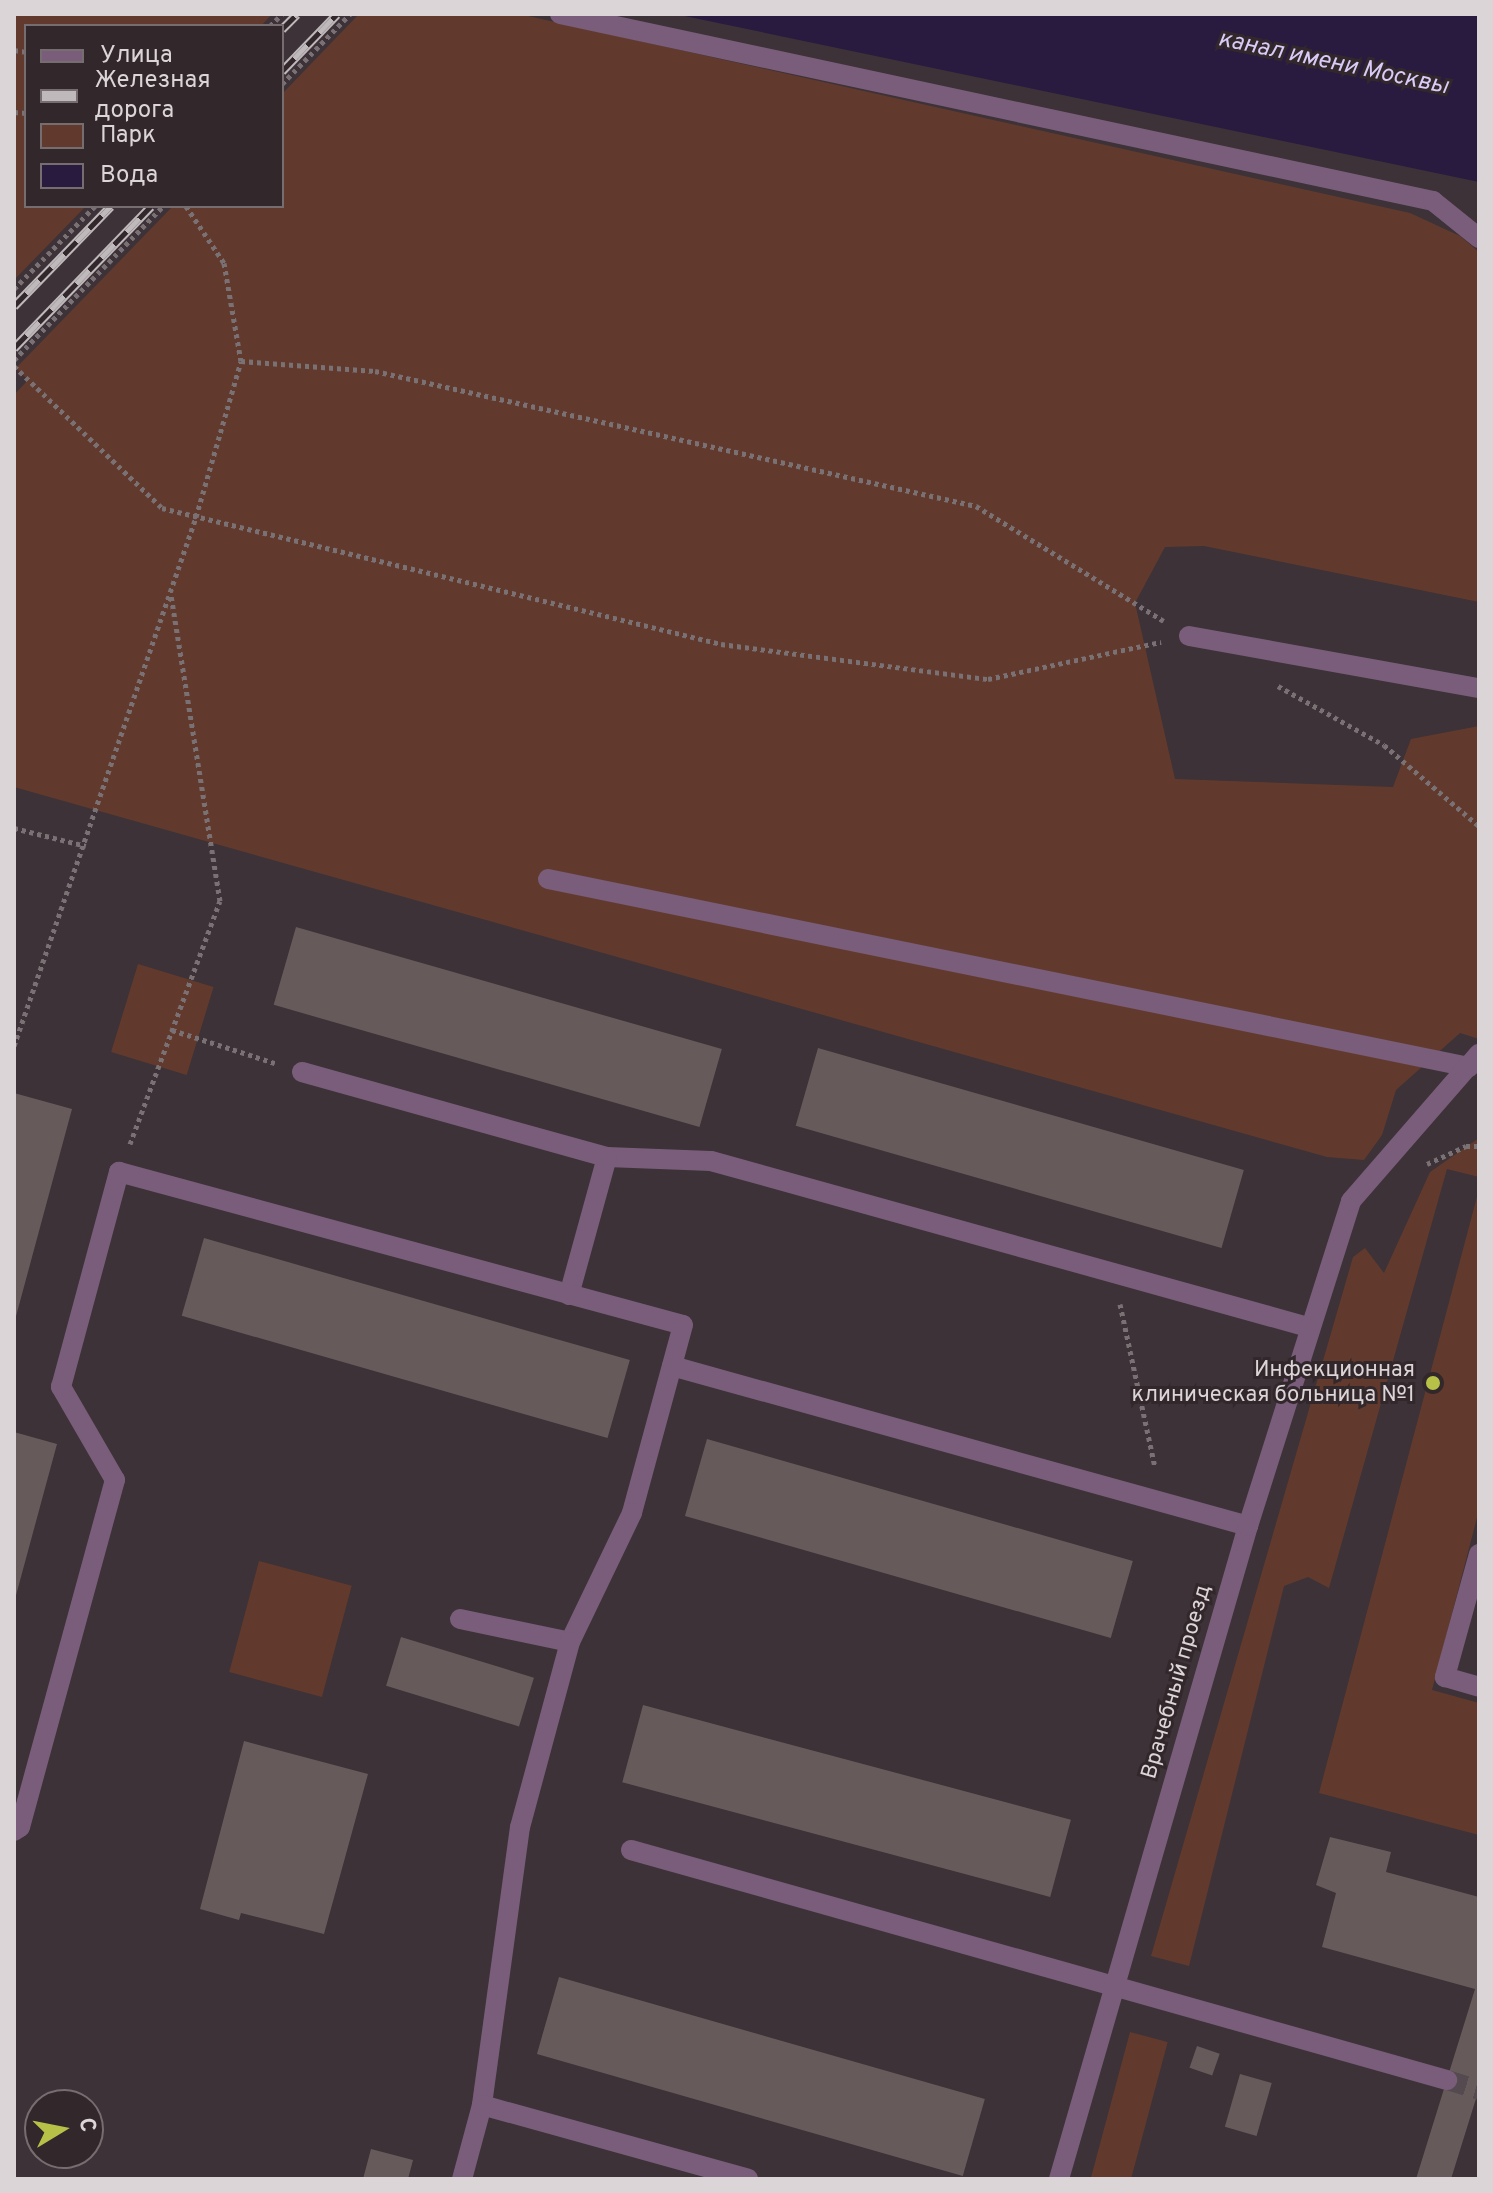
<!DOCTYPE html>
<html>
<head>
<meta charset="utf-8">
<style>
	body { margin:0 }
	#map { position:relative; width:1493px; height:2193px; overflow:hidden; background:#3c3237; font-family:Overpass,sans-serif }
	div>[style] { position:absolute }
	.green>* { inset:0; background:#623a2d; transform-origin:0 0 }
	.water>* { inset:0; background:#291a40 }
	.building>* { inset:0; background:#675a5a; transform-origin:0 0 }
	.minor-tunnel>* { height:20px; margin-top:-10px; transform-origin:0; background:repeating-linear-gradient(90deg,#544a4f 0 20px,transparent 0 30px) }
	.path>* { height:5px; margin-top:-2.5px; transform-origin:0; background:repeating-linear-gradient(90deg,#7a7175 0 4px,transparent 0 8px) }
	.minor>* { height:20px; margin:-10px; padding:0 10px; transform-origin:10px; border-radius:10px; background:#795d7b }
	.rail>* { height:9px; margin-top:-4.5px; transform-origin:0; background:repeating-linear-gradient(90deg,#32282c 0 18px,#c0b9bc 0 36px); box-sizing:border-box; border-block:2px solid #c0b9bc }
	.dots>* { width:22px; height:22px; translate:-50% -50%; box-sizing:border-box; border:4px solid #32282c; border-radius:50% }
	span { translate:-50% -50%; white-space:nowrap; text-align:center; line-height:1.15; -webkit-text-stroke:6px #32282c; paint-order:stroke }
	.poi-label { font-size:22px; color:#dcd5d8 }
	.right { translate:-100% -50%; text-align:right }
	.street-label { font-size:22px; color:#dcd5d8 }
	.water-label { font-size:24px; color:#d9cbf7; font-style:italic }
	.frame { position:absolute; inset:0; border:16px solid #dcd5d8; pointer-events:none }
	.legend { position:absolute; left:24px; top:24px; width:260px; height:184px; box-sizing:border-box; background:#32282c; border:2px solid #766d71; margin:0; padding:10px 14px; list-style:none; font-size:24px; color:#dcd5d8 }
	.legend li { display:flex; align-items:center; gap:16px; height:40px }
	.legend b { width:40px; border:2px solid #766d71 }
	.north { position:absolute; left:24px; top:2089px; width:80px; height:80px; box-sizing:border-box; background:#32282c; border:2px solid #766d71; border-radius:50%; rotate:80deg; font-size:22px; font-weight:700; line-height:32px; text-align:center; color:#dcd5d8 }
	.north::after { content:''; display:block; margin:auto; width:28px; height:36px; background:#b7c148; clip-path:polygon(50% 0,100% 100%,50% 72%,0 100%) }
</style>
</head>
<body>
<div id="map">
	<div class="green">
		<div style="clip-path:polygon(14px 14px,272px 14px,261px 26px,26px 26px,26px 206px,86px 206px,14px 280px)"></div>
		<div style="clip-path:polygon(359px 14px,519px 14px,1410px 213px,1460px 236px,1479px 252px,1479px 602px,1204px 546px,1165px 547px,1135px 603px,1175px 779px,1393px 787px,1411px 739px,1479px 726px,1479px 1039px,1460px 1033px,1396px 1090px,1382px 1135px,1364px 1160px,1327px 1157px,14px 787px,14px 395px,28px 380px,16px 368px,173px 206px,282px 206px,282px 94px)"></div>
		<div style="left:138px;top:964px;width:79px;height:92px;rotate:17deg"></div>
		<div style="clip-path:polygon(1479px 1138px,1479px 1177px,1447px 1169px,1329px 1588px,1308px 1577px,1284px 1586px,1189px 1966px,1151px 1956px,1353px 1257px,1365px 1248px,1384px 1273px,1430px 1172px)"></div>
		<div style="clip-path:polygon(1479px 1189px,1479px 1510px,1432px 1690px,1479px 1703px,1479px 1835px,1319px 1793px)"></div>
		<div style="left:259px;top:1561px;width:96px;height:115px;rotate:15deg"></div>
		<div style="left:1130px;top:2032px;width:39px;height:153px;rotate:15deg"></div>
	</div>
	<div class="water">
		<div style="clip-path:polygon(675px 14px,1479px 14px,1479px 182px)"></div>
	</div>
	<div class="building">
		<div style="left:296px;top:927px;width:443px;height:81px;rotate:16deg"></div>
		<div style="left:818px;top:1048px;width:443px;height:81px;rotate:16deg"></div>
		<div style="clip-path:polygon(14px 1093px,72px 1109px,15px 1320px,14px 1320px)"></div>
		<div style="left:204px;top:1238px;width:443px;height:81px;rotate:16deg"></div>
		<div style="clip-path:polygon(14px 1432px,57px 1444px,15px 1599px,14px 1599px)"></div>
		<div style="left:707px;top:1439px;width:443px;height:80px;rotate:16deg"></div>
		<div style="left:401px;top:1637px;width:139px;height:51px;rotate:17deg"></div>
		<div style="left:643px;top:1705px;width:443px;height:80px;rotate:15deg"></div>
		<div style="clip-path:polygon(244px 1741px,368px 1774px,324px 1934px,241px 1913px,239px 1920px,200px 1909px)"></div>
		<div style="clip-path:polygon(1330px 1837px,1391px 1852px,1386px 1872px,1479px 1897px,1479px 2089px,1451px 2179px,1416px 2179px,1475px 1989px,1322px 1947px,1336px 1893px,1316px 1885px)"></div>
		<div style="left:559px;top:1977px;width:443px;height:80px;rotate:16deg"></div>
		<div style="left:1197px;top:2046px;width:24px;height:23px;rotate:19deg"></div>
		<div style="left:1240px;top:2074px;width:33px;height:55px;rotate:16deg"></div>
		<div style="clip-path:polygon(371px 2149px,413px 2160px,408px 2179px,363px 2179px)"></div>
	</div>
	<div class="minor-tunnel">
		<div style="left:1447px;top:2080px;width:34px;rotate:17deg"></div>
	</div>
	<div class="path">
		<div style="left:270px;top:26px;width:17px;rotate:-45deg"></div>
		<div style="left:14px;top:50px;width:12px;rotate:9deg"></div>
		<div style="left:282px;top:84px;width:98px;rotate:-45.8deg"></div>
		<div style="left:14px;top:112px;width:12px;rotate:5deg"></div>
		<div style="left:186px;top:206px;width:69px;rotate:56.3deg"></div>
		<div style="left:224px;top:263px;width:99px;rotate:80.2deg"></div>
		<div style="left:241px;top:361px;width:134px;rotate:4.3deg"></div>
		<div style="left:375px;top:371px;width:616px;rotate:12.66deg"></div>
		<div style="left:976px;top:506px;width:220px;rotate:31.5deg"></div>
		<div style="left:14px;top:289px;width:116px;rotate:-45.7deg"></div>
		<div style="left:14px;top:360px;width:214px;rotate:-45.9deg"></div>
		<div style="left:14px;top:366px;width:205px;rotate:43.8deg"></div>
		<div style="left:162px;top:508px;width:575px;rotate:13.67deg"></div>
		<div style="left:721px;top:644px;width:269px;rotate:7.5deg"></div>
		<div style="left:988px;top:679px;width:177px;rotate:-12.1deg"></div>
		<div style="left:1278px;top:686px;width:121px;rotate:29.1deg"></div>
		<div style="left:1384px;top:745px;width:125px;rotate:40.5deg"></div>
		<div style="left:14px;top:828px;width:74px;rotate:14deg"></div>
		<div style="left:172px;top:1030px;width:108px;rotate:17.8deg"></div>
		<div style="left:14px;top:1046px;width:559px;rotate:-71.01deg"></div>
		<div style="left:196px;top:517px;width:162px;rotate:-73.9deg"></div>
		<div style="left:130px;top:1144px;width:259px;rotate:-69.7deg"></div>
		<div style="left:220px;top:901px;width:311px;rotate:-99.1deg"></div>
		<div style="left:1427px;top:1164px;width:43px;rotate:-24.8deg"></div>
		<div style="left:1466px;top:1146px;width:13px"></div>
		<div style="left:1120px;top:1304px;width:167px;rotate:77.9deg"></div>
	</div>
	<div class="minor">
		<div style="left:560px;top:14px;width:893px;rotate:12.09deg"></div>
		<div style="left:1433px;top:201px;width:59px;rotate:38.8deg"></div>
		<div style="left:1189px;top:636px;width:295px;rotate:10.2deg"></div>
		<div style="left:548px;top:879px;width:940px;rotate:11.54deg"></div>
		<div style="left:302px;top:1072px;width:317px;rotate:15.6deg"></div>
		<div style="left:607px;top:1157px;width:104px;rotate:2.2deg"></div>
		<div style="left:711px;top:1161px;width:620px;rotate:15.54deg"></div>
		<div style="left:569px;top:1295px;width:143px;rotate:-74.6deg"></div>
		<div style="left:672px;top:1366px;width:598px;rotate:15.52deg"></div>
		<div style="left:1479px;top:1554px;width:128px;rotate:105.5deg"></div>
		<div style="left:1445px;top:1677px;width:35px;rotate:16deg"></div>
		<div style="left:460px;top:1619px;width:112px;rotate:11.8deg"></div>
		<div style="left:14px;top:1831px;width:7px;rotate:-34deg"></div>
		<div style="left:20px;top:1827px;width:360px;rotate:-74.7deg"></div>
		<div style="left:115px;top:1480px;width:108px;rotate:-120.1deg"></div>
		<div style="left:61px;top:1387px;width:223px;rotate:-74.9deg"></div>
		<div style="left:119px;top:1172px;width:584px;rotate:15.18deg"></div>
		<div style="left:683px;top:1325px;width:195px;rotate:105.2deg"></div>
		<div style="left:632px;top:1513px;width:143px;rotate:115.7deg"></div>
		<div style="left:570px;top:1642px;width:192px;rotate:105.1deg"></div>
		<div style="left:520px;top:1827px;width:281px;rotate:97.8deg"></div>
		<div style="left:482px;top:2105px;width:77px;rotate:105.1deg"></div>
		<div style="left:631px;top:1850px;width:848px;rotate:15.74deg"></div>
		<div style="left:482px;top:2105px;width:276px;rotate:15.5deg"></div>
		<div style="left:1059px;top:2179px;width:680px;rotate:-73.86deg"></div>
		<div style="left:1248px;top:1526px;width:341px;rotate:-72.4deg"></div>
		<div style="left:1351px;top:1201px;width:195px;rotate:-49deg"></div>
	</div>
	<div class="rail">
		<div style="left:282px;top:29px;width:21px;rotate:-45deg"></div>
		<div style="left:282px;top:71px;width:79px;rotate:-46deg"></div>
		<div style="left:14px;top:306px;width:139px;rotate:-45.9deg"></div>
		<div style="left:14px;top:348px;width:197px;rotate:-46deg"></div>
	</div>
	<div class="dots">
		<div style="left:1433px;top:1383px;background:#b7c148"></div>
	</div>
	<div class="poi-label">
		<span class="right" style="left:1415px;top:1383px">Инфекционная<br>клиническая больница №1</span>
	</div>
	<div class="street-label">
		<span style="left:1177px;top:1682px;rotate:-74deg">Врачебный проезд</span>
	</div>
	<div class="water-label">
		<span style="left:1333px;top:64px;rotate:12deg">канал имени Москвы</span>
	</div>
	<div class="frame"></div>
	<ul class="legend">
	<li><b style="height:10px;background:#795d7b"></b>Улица</li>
	<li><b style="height:10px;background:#c0b9bc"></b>Железная дорога</li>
	<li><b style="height:22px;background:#623a2d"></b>Парк</li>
	<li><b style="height:22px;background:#291a40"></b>Вода</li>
	</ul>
	<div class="north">С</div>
</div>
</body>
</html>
